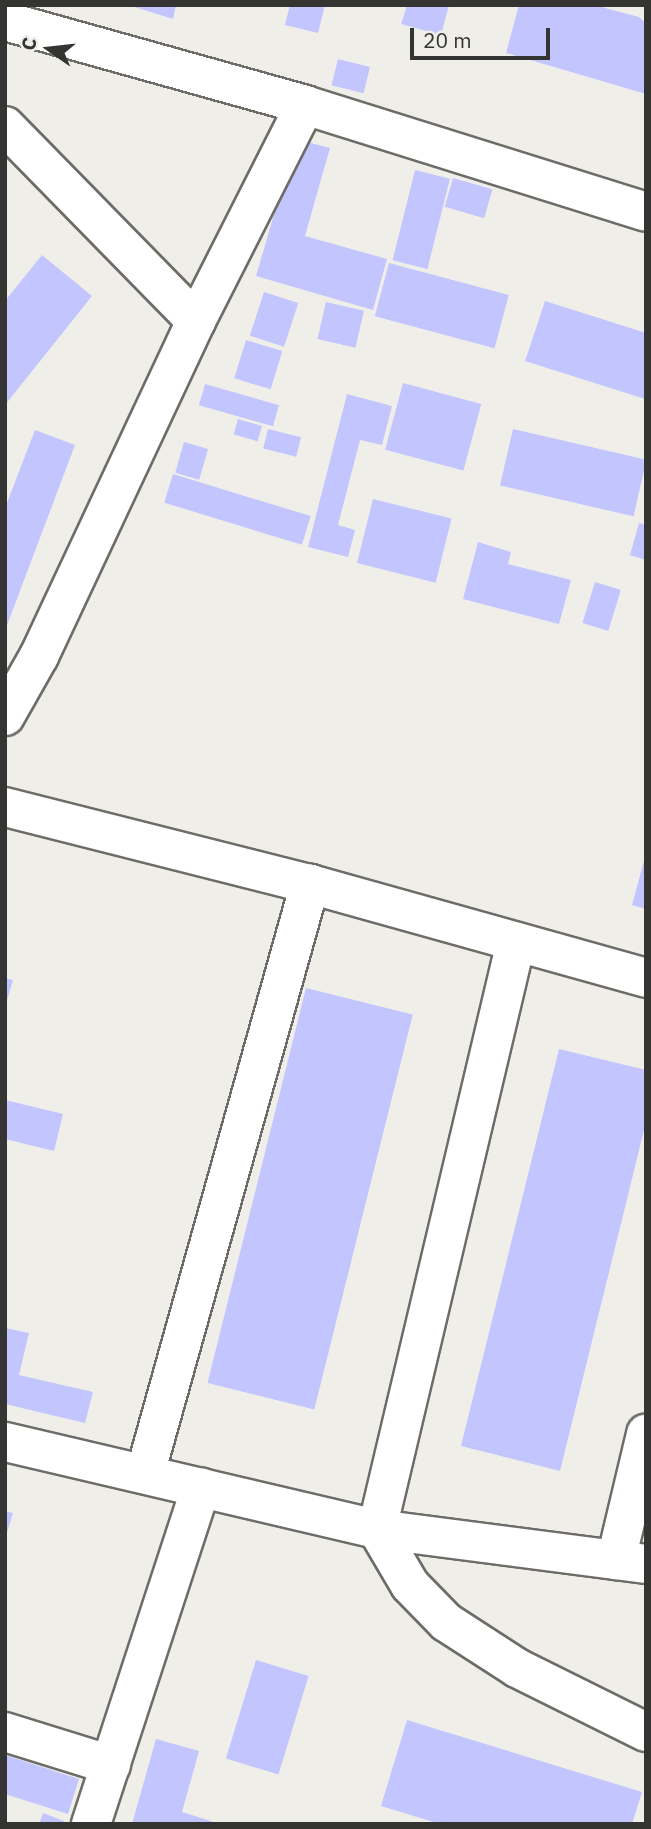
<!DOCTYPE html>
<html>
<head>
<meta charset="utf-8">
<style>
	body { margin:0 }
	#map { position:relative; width:651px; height:1829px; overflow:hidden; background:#efeee9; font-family:"IBM Plex Sans",sans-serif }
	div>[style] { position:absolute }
	.building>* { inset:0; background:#c3c6fe; transform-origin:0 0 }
	.roads { filter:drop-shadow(2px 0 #6d6c68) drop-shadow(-2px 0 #6d6c68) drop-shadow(0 2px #6d6c68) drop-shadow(0 -2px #6d6c68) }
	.minor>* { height:38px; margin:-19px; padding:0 19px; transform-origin:19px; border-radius:19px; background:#fff }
	.tertiary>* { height:38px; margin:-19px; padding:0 19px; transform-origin:19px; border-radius:19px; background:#fff }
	span { translate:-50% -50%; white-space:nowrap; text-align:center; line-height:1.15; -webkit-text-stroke:7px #efeee9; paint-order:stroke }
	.frame { position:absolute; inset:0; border:7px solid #343432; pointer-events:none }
	.north { position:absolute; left:14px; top:14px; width:70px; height:70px; -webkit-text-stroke:5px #efeee9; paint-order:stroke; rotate:284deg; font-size:19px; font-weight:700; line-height:28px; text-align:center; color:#343432 }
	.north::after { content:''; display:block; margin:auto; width:24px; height:32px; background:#343432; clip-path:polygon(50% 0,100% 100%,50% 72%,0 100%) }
	.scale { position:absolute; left:410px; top:28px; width:140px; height:32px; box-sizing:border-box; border:4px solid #343432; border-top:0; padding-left:9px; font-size:21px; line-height:24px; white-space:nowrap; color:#343432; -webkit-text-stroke:5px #efeee9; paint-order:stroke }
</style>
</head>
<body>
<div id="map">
	<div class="building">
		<div style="clip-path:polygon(128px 5px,176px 5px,173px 19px)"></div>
		<div style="clip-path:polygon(290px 5px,325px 5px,318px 33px,285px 25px)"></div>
		<div style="clip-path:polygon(407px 5px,449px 5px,441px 35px,401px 24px)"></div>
		<div style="clip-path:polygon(519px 5px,594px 5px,639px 17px,646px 23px,646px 94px,506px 53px)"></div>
		<div style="left:338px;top:59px;width:33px;height:27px;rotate:14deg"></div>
		<div style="clip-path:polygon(296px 139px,330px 148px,305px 236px,387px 259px,373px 310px,256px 276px)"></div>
		<div style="left:415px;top:170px;width:36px;height:93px;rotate:14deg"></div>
		<div style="left:453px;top:178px;width:41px;height:30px;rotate:16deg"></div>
		<div style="clip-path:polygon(42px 255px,92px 296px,5px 405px,5px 301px)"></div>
		<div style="left:389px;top:263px;width:124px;height:55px;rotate:15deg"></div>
		<div style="left:264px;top:292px;width:36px;height:46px;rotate:18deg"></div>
		<div style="clip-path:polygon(545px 301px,646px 333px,645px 399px,525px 361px)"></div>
		<div style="left:326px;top:302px;width:39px;height:38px;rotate:13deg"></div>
		<div style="left:246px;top:340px;width:38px;height:40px;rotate:17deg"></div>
		<div style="left:403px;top:383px;width:81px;height:69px;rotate:15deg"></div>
		<div style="left:205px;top:384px;width:77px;height:22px;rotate:16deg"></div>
		<div style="clip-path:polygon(347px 394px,392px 406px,382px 445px,360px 440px,338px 525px,355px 530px,348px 557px,308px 547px)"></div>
		<div style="left:238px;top:419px;width:25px;height:16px;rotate:16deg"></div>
		<div style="left:268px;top:429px;width:34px;height:20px;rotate:14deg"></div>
		<div style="left:513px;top:429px;width:137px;height:58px;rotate:13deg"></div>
		<div style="clip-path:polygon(35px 430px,75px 445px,6px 628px,5px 508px)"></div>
		<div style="left:184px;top:442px;width:25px;height:32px;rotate:16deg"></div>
		<div style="left:173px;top:474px;width:144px;height:30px;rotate:17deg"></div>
		<div style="left:373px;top:499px;width:81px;height:66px;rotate:14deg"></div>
		<div style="clip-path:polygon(639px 523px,646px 525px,646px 560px,630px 555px)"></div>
		<div style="clip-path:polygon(478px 542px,511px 552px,508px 564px,571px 580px,559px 624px,463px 599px)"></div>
		<div style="left:595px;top:582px;width:27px;height:43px;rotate:17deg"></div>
		<div style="clip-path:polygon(645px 857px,646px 857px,646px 909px,632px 905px)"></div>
		<div style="clip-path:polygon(5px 978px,13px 980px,6px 1004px,5px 1004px)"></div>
		<div style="left:306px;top:988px;width:110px;height:407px;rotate:14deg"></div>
		<div style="clip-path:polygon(559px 1049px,646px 1070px,646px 1122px,560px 1471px,461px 1446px)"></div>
		<div style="clip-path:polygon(5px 1100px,63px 1114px,54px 1151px,5px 1139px)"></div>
		<div style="clip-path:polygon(5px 1328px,29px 1333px,19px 1375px,93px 1392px,85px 1423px,5px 1404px)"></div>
		<div style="clip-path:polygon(5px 1511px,13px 1513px,6px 1536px,5px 1536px)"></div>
		<div style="left:256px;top:1660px;width:55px;height:103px;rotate:17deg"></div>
		<div style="clip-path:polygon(407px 1720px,642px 1792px,632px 1824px,440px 1824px,381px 1806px)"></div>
		<div style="clip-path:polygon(156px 1739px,199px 1751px,182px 1812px,220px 1824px,132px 1824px)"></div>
		<div style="clip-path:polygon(5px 1755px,79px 1779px,68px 1814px,5px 1794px)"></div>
		<div style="clip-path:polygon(43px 1813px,64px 1821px,63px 1824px,39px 1824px)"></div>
	</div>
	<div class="roads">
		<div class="minor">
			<div style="left:5px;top:21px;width:312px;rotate:15.6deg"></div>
			<div style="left:305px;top:105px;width:357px;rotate:17.4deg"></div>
			<div style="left:196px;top:321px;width:242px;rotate:-63.2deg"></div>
			<div style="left:5px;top:807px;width:315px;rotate:14.2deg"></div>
			<div style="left:310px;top:884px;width:349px;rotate:15.6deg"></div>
			<div style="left:516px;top:942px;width:603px;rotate:103.32deg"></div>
			<div style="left:377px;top:1529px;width:65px;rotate:59.5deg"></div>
			<div style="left:410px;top:1585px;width:52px;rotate:45.8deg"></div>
			<div style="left:446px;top:1622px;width:85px;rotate:32.9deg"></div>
			<div style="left:517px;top:1668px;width:144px;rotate:26.4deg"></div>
			<div style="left:5px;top:1442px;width:382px;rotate:13.2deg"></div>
			<div style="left:377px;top:1529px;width:271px;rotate:7.4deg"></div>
			<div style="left:145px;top:1474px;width:613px;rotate:-74.38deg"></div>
			<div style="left:616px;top:1560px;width:130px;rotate:-76.6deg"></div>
			<div style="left:5px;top:1732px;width:111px;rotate:17.3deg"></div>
			<div style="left:91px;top:1824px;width:354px;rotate:-71.9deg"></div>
		</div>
		<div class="tertiary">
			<div style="left:5px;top:126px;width:273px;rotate:45.6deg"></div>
			<div style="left:196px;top:321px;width:370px;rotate:115.1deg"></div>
			<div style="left:39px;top:656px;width:69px;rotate:119.5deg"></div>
		</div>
	</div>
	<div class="frame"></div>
	<div class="north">С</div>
	<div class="scale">20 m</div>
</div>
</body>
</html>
